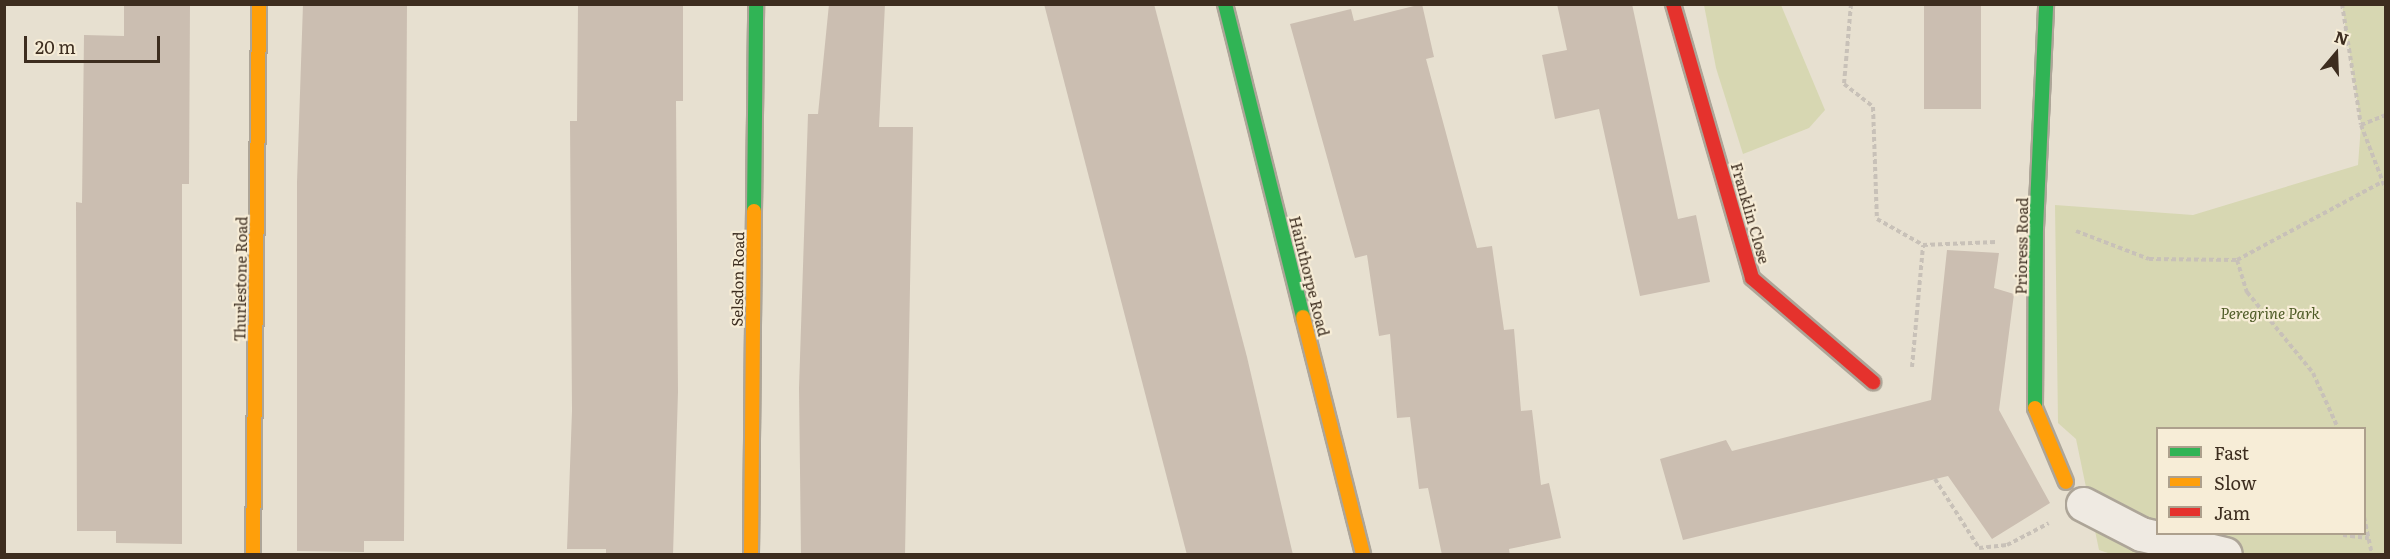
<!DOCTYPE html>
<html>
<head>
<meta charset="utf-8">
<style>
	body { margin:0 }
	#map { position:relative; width:2390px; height:559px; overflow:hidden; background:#e7e0d0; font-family:Literata,serif }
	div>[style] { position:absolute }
	.green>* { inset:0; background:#d7d7b2 }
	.building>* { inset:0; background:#cbbeb1; transform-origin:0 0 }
	.path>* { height:4px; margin-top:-2px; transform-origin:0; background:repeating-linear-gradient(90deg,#c8c1b8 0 4.5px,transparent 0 7.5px) }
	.roads { filter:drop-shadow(2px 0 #ada598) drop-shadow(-2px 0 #ada598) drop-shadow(0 2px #ada598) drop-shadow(0 -2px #ada598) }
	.street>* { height:33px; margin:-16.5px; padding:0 16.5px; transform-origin:16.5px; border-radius:16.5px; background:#efeae2 }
	.fast>* { height:14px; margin:-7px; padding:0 7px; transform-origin:7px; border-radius:7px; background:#30b455 }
	.slow>* { height:14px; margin:-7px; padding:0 7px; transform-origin:7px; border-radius:7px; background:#ff9f0a }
	.jam>* { height:14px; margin:-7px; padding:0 7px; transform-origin:7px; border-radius:7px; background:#e5322d }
	span { translate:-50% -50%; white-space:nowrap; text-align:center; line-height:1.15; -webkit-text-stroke:4.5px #f7edd7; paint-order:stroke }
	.street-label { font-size:15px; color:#3d2d1f }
	.park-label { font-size:15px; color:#4d5a25; font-style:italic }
	.frame { position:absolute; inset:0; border:6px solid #3d2d1f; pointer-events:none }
	.legend { position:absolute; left:2156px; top:427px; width:210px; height:108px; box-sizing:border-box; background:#f7edd7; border:2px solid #ada08d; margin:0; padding:8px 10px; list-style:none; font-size:18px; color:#3d2d1f }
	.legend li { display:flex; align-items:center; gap:12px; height:30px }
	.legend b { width:30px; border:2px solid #ada08d }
	.north { position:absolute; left:2306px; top:24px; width:60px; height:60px; -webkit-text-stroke:4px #f7edd7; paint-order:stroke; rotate:19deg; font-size:16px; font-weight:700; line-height:24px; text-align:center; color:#3d2d1f }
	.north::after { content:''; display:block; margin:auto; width:21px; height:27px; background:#3d2d1f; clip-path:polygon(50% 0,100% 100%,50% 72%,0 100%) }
	.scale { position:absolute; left:24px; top:36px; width:136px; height:27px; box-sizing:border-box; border:3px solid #3d2d1f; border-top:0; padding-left:8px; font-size:18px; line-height:21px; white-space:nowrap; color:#3d2d1f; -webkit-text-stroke:4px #f7edd7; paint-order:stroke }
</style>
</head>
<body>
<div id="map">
	<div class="green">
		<div style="clip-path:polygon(1704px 5px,1781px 5px,1825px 110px,1809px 128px,1743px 154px,1716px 68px)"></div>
		<div style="clip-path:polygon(evenodd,2342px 5px,2385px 5px,2385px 554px,2111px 554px,2099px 550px,2076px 439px,2058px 423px,2055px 205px,2193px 215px,2358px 165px,2361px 125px,2342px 5px,2158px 428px,2364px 428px,2364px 534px,2158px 534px,2158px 428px)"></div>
	</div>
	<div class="building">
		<div style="clip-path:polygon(124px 4px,190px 4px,189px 184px,182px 184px,182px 544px,116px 543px,116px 531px,77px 531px,76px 202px,82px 203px,84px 35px,124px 36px)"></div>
		<div style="clip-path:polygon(303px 4px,407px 4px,404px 541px,364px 541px,364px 552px,297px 551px,297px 182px)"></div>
		<div style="clip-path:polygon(578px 4px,683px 4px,683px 101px,676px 101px,678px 392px,673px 555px,606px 555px,606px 549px,567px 549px,572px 411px,570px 121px,577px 121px)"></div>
		<div style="clip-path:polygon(829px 4px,885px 4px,879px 127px,913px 127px,905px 555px,801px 555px,799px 388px,808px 114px,818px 114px)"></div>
		<div style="clip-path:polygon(1044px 4px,1154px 4px,1247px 357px,1293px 555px,1187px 555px)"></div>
		<div style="clip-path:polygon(1422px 4px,1434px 57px,1426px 59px,1477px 248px,1492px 246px,1504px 330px,1514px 329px,1521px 411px,1532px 410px,1541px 485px,1549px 483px,1561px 538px,1509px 549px,1510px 555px,1442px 555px,1428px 488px,1419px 489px,1410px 417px,1397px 418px,1390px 334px,1379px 336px,1367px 255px,1355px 258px,1290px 24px,1351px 9px,1354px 21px)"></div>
		<div style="clip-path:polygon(1557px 4px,1632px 4px,1678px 219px,1696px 215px,1710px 282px,1640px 296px,1599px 109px,1555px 119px,1542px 55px,1567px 50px)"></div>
		<div style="left:1924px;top:4px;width:57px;height:105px"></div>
		<div style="clip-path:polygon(1947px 250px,1999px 253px,1994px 288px,2014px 294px,1999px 410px,2050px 503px,1992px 539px,1948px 476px,1683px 540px,1660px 459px,1726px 440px,1732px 451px,1931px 400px)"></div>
	</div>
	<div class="path">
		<div style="left:1851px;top:4px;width:80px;rotate:95deg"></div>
		<div style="left:1844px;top:84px;width:37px;rotate:38deg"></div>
		<div style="left:1873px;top:107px;width:112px;rotate:88deg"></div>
		<div style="left:1877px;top:219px;width:53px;rotate:29.5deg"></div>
		<div style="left:1923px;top:245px;width:73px;rotate:-2.4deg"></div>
		<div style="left:2342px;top:4px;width:122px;rotate:81.1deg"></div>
		<div style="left:2361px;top:125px;width:70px;rotate:69deg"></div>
		<div style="left:2361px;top:125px;width:27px;rotate:-22deg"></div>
		<div style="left:2076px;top:231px;width:78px;rotate:21deg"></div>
		<div style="left:2149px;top:259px;width:88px;rotate:0.7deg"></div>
		<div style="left:2237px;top:260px;width:162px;rotate:-28.3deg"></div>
		<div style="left:2237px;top:260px;width:34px;rotate:73deg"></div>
		<div style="left:2247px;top:292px;width:104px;rotate:50.8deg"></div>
		<div style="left:2313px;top:373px;width:60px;rotate:65.6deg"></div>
		<div style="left:1912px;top:367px;width:122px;rotate:-84.8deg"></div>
		<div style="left:1935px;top:479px;width:82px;rotate:57.5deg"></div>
		<div style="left:1979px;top:548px;width:28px;rotate:-6deg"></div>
		<div style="left:2007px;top:545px;width:47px;rotate:-27.6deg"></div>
		<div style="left:2364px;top:517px;width:38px;rotate:78deg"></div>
		<div style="left:2343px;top:535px;width:26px;rotate:7deg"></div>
	</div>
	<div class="roads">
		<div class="street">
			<div style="left:2083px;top:504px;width:65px;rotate:27.3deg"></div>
			<div style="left:2141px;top:534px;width:86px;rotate:13.4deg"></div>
		</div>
		<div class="fast">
			<div style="left:1225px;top:4px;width:323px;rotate:76deg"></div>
			<div style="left:754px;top:211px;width:207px;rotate:-89.4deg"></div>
			<div style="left:2035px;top:408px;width:180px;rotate:-89.7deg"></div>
			<div style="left:2036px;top:228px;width:224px;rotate:-87.4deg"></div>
		</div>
		<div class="slow">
			<div style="left:1303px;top:317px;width:244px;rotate:75.8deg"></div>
			<div style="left:2035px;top:408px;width:80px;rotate:67.3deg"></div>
			<div style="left:253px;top:554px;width:550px;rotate:-89.37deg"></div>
			<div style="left:751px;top:554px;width:343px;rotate:-89.5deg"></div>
		</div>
		<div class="jam">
			<div style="left:1673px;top:4px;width:285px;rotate:73.9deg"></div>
			<div style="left:1752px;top:278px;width:160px;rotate:40.7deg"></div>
		</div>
	</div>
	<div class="street-label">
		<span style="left:1751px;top:213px;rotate:74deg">Franklin Close</span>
		<span style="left:2021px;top:246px;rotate:-89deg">Prioress Road</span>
		<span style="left:1310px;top:276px;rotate:76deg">Hainthorpe Road</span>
		<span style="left:240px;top:279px;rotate:-89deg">Thurlestone Road</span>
		<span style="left:737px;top:279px;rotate:-89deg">Selsdon Road</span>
	</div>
	<div class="park-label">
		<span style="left:2270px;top:313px">Peregrine Park</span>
	</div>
	<div class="frame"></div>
	<ul class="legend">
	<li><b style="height:8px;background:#30b455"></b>Fast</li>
	<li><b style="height:8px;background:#ff9f0a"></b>Slow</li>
	<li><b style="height:8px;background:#e5322d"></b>Jam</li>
	</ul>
	<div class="north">N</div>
	<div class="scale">20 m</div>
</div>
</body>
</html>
